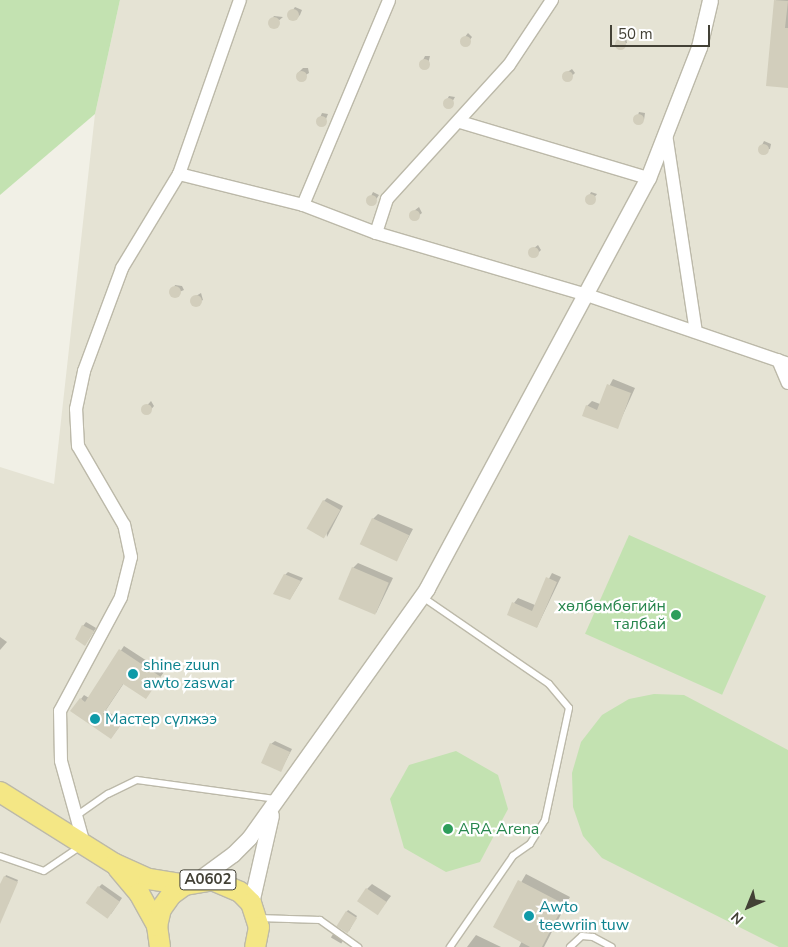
<!DOCTYPE html>
<html>
<head>
<meta charset="utf-8">
<style>
	body { margin:0 }
	#map { position:relative; width:788px; height:947px; overflow:hidden; background:#f1f0e6; font-family:"Nunito Sans",sans-serif }
	div>[style] { position:absolute }
	.residential>* { inset:0; background:#e5e3d4 }
	.green>* { inset:0; background:#c3e2b1; transform-origin:0 0 }
	.shadow>* { inset:0; background:#0003; transform-origin:0 0 }
	.building>* { inset:0; background:#d2cebc; transform-origin:0 0 }
	.round { border-radius:50% }
	.roads { filter:drop-shadow(1px 0 #bcb9a9) drop-shadow(-1px 0 #bcb9a9) drop-shadow(0 1px #bcb9a9) drop-shadow(0 -1px #bcb9a9) }
	.service>* { height:6px; margin:-3px; padding:0 3px; transform-origin:3px; border-radius:3px; background:#fff }
	.minor>* { height:12px; margin:-6px; padding:0 6px; transform-origin:6px; border-radius:6px; background:#fff }
	.tertiary>* { height:15px; margin:-7.5px; padding:0 7.5px; transform-origin:7.5px; border-radius:7.5px; background:#fff }
	.trunk>* { height:20px; margin:-10px; padding:0 10px; transform-origin:10px; border-radius:10px; background:#f4e785 }
	.dots>* { width:14px; height:14px; translate:-50% -50%; box-sizing:border-box; border:2px solid #fff; border-radius:50% }
	span { translate:-50% -50%; white-space:nowrap; text-align:center; line-height:1.15; -webkit-text-stroke:4.5px #fff; paint-order:stroke }
	.shield-label span { padding:1px 4px; background:#fff; border:1px solid; border-radius:4px; -webkit-text-stroke-width:0 }
	.shield-label { font-size:15px; color:#434136; font-weight:700 }
	.leisure-label { font-size:16px; color:#27864d }
	.right { translate:-100% -50%; text-align:right }
	.left { translate:0 -50%; text-align:left }
	.culture-label { font-size:16px; color:#0d838f }
	.north { position:absolute; left:723px; top:882px; width:50px; height:50px; -webkit-text-stroke:4px #fff; paint-order:stroke; rotate:224deg; font-size:14px; font-weight:700; line-height:20px; text-align:center; color:#434136 }
	.north::after { content:''; display:block; margin:auto; width:18px; height:22px; background:#434136; clip-path:polygon(50% 0,100% 100%,50% 72%,0 100%) }
	.scale { position:absolute; left:610px; top:25px; width:100px; height:22px; box-sizing:border-box; border:2px solid #434136; border-top:0; padding-left:6px; font-size:15px; line-height:18px; white-space:nowrap; color:#434136; -webkit-text-stroke:4px #fff; paint-order:stroke }
</style>
</head>
<body>
<div id="map">
	<div class="residential">
		<div style="clip-path:polygon(120px 0,788px 0,788px 947px,0 947px,0 467px,54px 484px,95px 114px)"></div>
	</div>
	<div class="green">
		<div style="clip-path:polygon(0 0,120px 0,95px 114px,0 195px)"></div>
		<div style="left:629px;top:535px;width:150px;height:108px;rotate:24deg"></div>
		<div style="clip-path:polygon(654px 694px,684px 695px,788px 750px,788px 947px,779px 947px,602px 858px,583px 836px,573px 807px,572px 773px,581px 742px,602px 715px,629px 699px)"></div>
		<div style="clip-path:polygon(456px 751px,498px 775px,508px 809px,480px 862px,446px 872px,404px 848px,390px 799px,409px 765px)"></div>
	</div>
	<div class="shadow">
		<div style="clip-path:polygon(776px 0,788px 0,788px 86px,767px 84px)"></div>
		<div style="clip-path:polygon(295px 7px,302px 10px,300px 15px,297px 18px,288px 17px)"></div>
		<div style="clip-path:polygon(274px 16px,283px 17px,271px 27px,269px 23px)"></div>
		<div style="clip-path:polygon(468px 33px,472px 37px,466px 45px,461px 42px)"></div>
		<div style="clip-path:polygon(626px 37px,627px 43px,617px 46px,616px 41px)"></div>
		<div style="clip-path:polygon(425px 56px,430px 56px,427px 68px,420px 66px)"></div>
		<div style="clip-path:polygon(303px 68px,308px 68px,309px 73px,299px 79px,297px 74px)"></div>
		<div style="clip-path:polygon(572px 69px,575px 73px,567px 80px,563px 75px)"></div>
		<div style="clip-path:polygon(449px 96px,455px 97px,450px 106px,444px 105px)"></div>
		<div style="clip-path:polygon(639px 112px,645px 113px,644px 120px,636px 122px)"></div>
		<div style="clip-path:polygon(322px 113px,328px 114px,324px 124px,318px 122px)"></div>
		<div style="clip-path:polygon(764px 141px,771px 144px,770px 149px,759px 151px)"></div>
		<div style="clip-path:polygon(373px 192px,379px 195px,373px 204px,368px 202px)"></div>
		<div style="clip-path:polygon(591px 192px,597px 194px,590px 203px,586px 202px)"></div>
		<div style="clip-path:polygon(419px 207px,422px 213px,414px 219px,410px 217px,410px 214px)"></div>
		<div style="clip-path:polygon(538px 245px,541px 250px,534px 257px,529px 252px)"></div>
		<div style="clip-path:polygon(175px 285px,182px 286px,184px 290px,172px 295px)"></div>
		<div style="clip-path:polygon(201px 293px,203px 300px,193px 305px,191px 299px)"></div>
		<div style="clip-path:polygon(613px 379px,635px 388px,617px 428px,587px 406px,592px 401px,600px 404px)"></div>
		<div style="clip-path:polygon(151px 401px,154px 406px,148px 413px,143px 410px)"></div>
		<div style="clip-path:polygon(327px 498px,343px 506px,327px 537px,324px 501px)"></div>
		<div style="clip-path:polygon(378px 514px,413px 529px,397px 559px,373px 519px)"></div>
		<div style="clip-path:polygon(358px 563px,393px 578px,376px 613px,353px 568px)"></div>
		<div style="clip-path:polygon(288px 572px,303px 578px,290px 599px,285px 575px)"></div>
		<div style="clip-path:polygon(552px 573px,561px 577px,537px 627px,514px 603px,518px 598px,535px 605px)"></div>
		<div style="clip-path:polygon(86px 622px,96px 628px,85px 645px,83px 626px)"></div>
		<div style="clip-path:polygon(0 637px,7px 642px,0 650px)"></div>
		<div style="clip-path:polygon(124px 646px,164px 672px,146px 697px,124px 683px,106px 710px,123px 722px,111px 738px,81px 699px,84px 695px,89px 698px)"></div>
		<div style="clip-path:polygon(275px 741px,292px 749px,281px 770px,271px 744px)"></div>
		<div style="clip-path:polygon(526px 874px,570px 897px,544px 947px,519px 947px,522px 941px,495px 927px)"></div>
		<div style="clip-path:polygon(6px 875px,18px 880px,8px 904px,0 903px,0 888px)"></div>
		<div style="clip-path:polygon(102px 884px,122px 898px,111px 914px,99px 887px)"></div>
		<div style="clip-path:polygon(372px 884px,391px 896px,378px 913px,367px 889px)"></div>
		<div style="clip-path:polygon(348px 910px,357px 916px,349px 931px,338px 925px)"></div>
		<div style="left:333px;top:934px;width:12px;height:4px;rotate:31deg"></div>
		<div style="clip-path:polygon(476px 935px,501px 947px,467px 947px)"></div>
	</div>
	<div class="building">
		<div style="clip-path:polygon(774px 0,788px 1px,785px 28px,788px 28px,788px 88px,766px 86px)"></div>
		<div class="round" style="left:287px;top:9px;width:12px;height:12px"></div>
		<div class="round" style="left:268px;top:17px;width:12px;height:12px"></div>
		<div class="round" style="left:459.5px;top:35.5px;width:11px;height:11px"></div>
		<div class="round" style="left:614.5px;top:38.5px;width:11px;height:11px"></div>
		<div class="round" style="left:418.5px;top:58.5px;width:11px;height:11px"></div>
		<div class="round" style="left:295.5px;top:70.5px;width:11px;height:11px"></div>
		<div class="round" style="left:561.5px;top:70.5px;width:11px;height:11px"></div>
		<div class="round" style="left:442.5px;top:97.5px;width:11px;height:11px"></div>
		<div class="round" style="left:632.5px;top:113.5px;width:11px;height:11px"></div>
		<div class="round" style="left:315.5px;top:115.5px;width:11px;height:11px"></div>
		<div class="round" style="left:757.5px;top:143.5px;width:11px;height:11px"></div>
		<div class="round" style="left:584.5px;top:193.5px;width:11px;height:11px"></div>
		<div class="round" style="left:365.5px;top:194.5px;width:11px;height:11px"></div>
		<div class="round" style="left:408.5px;top:209.5px;width:11px;height:11px"></div>
		<div class="round" style="left:527.5px;top:246.5px;width:11px;height:11px"></div>
		<div class="round" style="left:169px;top:286px;width:12px;height:12px"></div>
		<div class="round" style="left:190px;top:295px;width:12px;height:12px"></div>
		<div style="clip-path:polygon(607px 384px,631px 393px,618px 429px,582px 416px,586px 405px,597px 410px)"></div>
		<div class="round" style="left:140.5px;top:403.5px;width:11px;height:11px"></div>
		<div style="left:323px;top:500px;width:20px;height:33px;rotate:30deg"></div>
		<div style="left:372px;top:518px;width:41px;height:29px;rotate:25deg"></div>
		<div style="left:352px;top:567px;width:40px;height:35px;rotate:23deg"></div>
		<div style="clip-path:polygon(284px 574px,301px 581px,290px 600px,273px 594px)"></div>
		<div style="clip-path:polygon(546px 577px,557px 582px,537px 628px,507px 615px,512px 602px,532px 611px)"></div>
		<div style="clip-path:polygon(82px 625px,94px 631px,85px 646px,75px 639px)"></div>
		<div style="clip-path:polygon(119px 649px,161px 677px,146px 699px,123px 684px,103px 714px,120px 726px,111px 739px,70px 711px,80px 698px,85px 702px)"></div>
		<div style="left:270px;top:743px;width:22px;height:22px;rotate:24deg"></div>
		<div style="clip-path:polygon(4px 876px,18px 882px,0 924px,0 884px)"></div>
		<div style="clip-path:polygon(518px 880px,564px 904px,542px 947px,530px 947px,493px 927px)"></div>
		<div style="left:98px;top:886px;width:27px;height:21px;rotate:36deg"></div>
		<div style="left:366px;top:888px;width:25px;height:16px;rotate:34deg"></div>
		<div style="left:346px;top:911px;width:13px;height:18px;rotate:32deg"></div>
	</div>
	<div class="roads">
		<div class="service">
			<div style="left:421px;top:596px;width:155px;rotate:34.5deg"></div>
			<div style="left:549px;top:684px;width:31px;rotate:50deg"></div>
			<div style="left:569px;top:708px;width:115px;rotate:102.1deg"></div>
			<div style="left:545px;top:820px;width:28px;rotate:122deg"></div>
			<div style="left:530px;top:844px;width:21px;rotate:145deg"></div>
			<div style="left:513px;top:856px;width:111px;rotate:124.7deg"></div>
			<div style="left:76px;top:816px;width:39px;rotate:-35deg"></div>
			<div style="left:108px;top:794px;width:32px;rotate:-26deg"></div>
			<div style="left:137px;top:780px;width:139px;rotate:7.8deg"></div>
			<div style="left:0;top:856px;width:46px;rotate:18.8deg"></div>
			<div style="left:44px;top:871px;width:45px;rotate:-34deg"></div>
			<div style="left:258px;top:918px;width:62px;rotate:1.8deg"></div>
			<div style="left:320px;top:920px;width:47px;rotate:35.4deg"></div>
			<div style="left:570px;top:947px;width:16px;rotate:-43deg"></div>
			<div style="left:582px;top:936px;width:11px;rotate:5deg"></div>
			<div style="left:593px;top:937px;width:21px;rotate:28deg"></div>
		</div>
		<div class="minor">
			<div style="left:460px;top:122px;width:196px;rotate:16.6deg"></div>
			<div style="left:666px;top:134px;width:200px;rotate:81.4deg"></div>
			<div style="left:179px;top:174px;width:128px;rotate:14deg"></div>
			<div style="left:303px;top:205px;width:78px;rotate:21deg"></div>
			<div style="left:376px;top:233px;width:220px;rotate:16.4deg"></div>
			<div style="left:587px;top:295px;width:213px;rotate:18.9deg"></div>
			<div style="left:303px;top:205px;width:222px;rotate:-67.2deg"></div>
			<div style="left:376px;top:233px;width:36px;rotate:-72deg"></div>
			<div style="left:387px;top:199px;width:181px;rotate:-47.7deg"></div>
			<div style="left:509px;top:65px;width:78px;rotate:-56.5deg"></div>
			<div style="left:778px;top:360px;width:25px;rotate:67deg"></div>
			<div style="left:84px;top:844px;width:86px;rotate:-105.5deg"></div>
			<div style="left:61px;top:761px;width:50px;rotate:-91.1deg"></div>
			<div style="left:60px;top:711px;width:129px;rotate:-61.8deg"></div>
			<div style="left:121px;top:597px;width:41px;rotate:-76deg"></div>
			<div style="left:131px;top:557px;width:33px;rotate:-102deg"></div>
			<div style="left:124px;top:525px;width:91px;rotate:-120.2deg"></div>
			<div style="left:78px;top:446px;width:37px;rotate:-93deg"></div>
			<div style="left:76px;top:409px;width:39px;rotate:-78deg"></div>
			<div style="left:84px;top:371px;width:110px;rotate:-69.7deg"></div>
			<div style="left:122px;top:268px;width:110px;rotate:-58.8deg"></div>
			<div style="left:179px;top:174px;width:184px;rotate:-70.7deg"></div>
		</div>
		<div class="tertiary">
			<div style="left:196px;top:881px;width:46px;rotate:-36.1deg"></div>
			<div style="left:233px;top:854px;width:23px;rotate:-45deg"></div>
			<div style="left:249px;top:838px;width:307px;rotate:-54.5deg"></div>
			<div style="left:427px;top:588px;width:466px;rotate:-61.7deg"></div>
			<div style="left:648px;top:178px;width:141px;rotate:-68.7deg"></div>
			<div style="left:699px;top:47px;width:48px;rotate:-76.8deg"></div>
			<div style="left:251px;top:903px;width:90px;rotate:-77.2deg"></div>
		</div>
		<div class="trunk">
			<div style="left:0;top:792px;width:136px;rotate:32.1deg"></div>
			<div style="left:115px;top:864px;width:37px;rotate:24deg"></div>
			<div style="left:149px;top:879px;width:36px;rotate:9deg"></div>
			<div style="left:118px;top:868px;width:33px;rotate:50deg"></div>
			<div style="left:139px;top:893px;width:38px;rotate:61deg"></div>
			<div style="left:160px;top:947px;width:21px;rotate:-98deg"></div>
			<div style="left:157px;top:926px;width:17px;rotate:-77deg"></div>
			<div style="left:161px;top:909px;width:17px;rotate:-54deg"></div>
			<div style="left:171px;top:895px;width:17px;rotate:-36deg"></div>
			<div style="left:185px;top:885px;width:27px;rotate:-10deg"></div>
			<div style="left:212px;top:880px;width:30px;rotate:23deg"></div>
			<div style="left:240px;top:892px;width:16px;rotate:45deg"></div>
			<div style="left:251px;top:903px;width:25px;rotate:72deg"></div>
			<div style="left:259px;top:927px;width:20px;rotate:101deg"></div>
		</div>
	</div>
	<div class="dots">
		<div style="left:676px;top:615px;background:#2e9e5b"></div>
		<div style="left:133px;top:674px;background:#0f9aa8"></div>
		<div style="left:95px;top:719px;background:#0f9aa8"></div>
		<div style="left:448px;top:829px;background:#2e9e5b"></div>
		<div style="left:529px;top:916px;background:#0f9aa8"></div>
	</div>
	<div class="shield-label">
		<span style="left:208px;top:880px">A0602</span>
	</div>
	<div class="leisure-label">
		<span class="right" style="left:666px;top:615px">хөлбөмбөгийн<br>талбай</span>
		<span class="left" style="left:458px;top:829px">ARA Arena</span>
	</div>
	<div class="culture-label">
		<span class="left" style="left:143px;top:674px">shine zuun<br>awto zaswar</span>
		<span class="left" style="left:105px;top:719px">Мастер сүлжээ</span>
		<span class="left" style="left:539px;top:916px">Awto<br>teewriin tuw</span>
	</div>
	<div class="north">N</div>
	<div class="scale">50 m</div>
</div>
</body>
</html>
